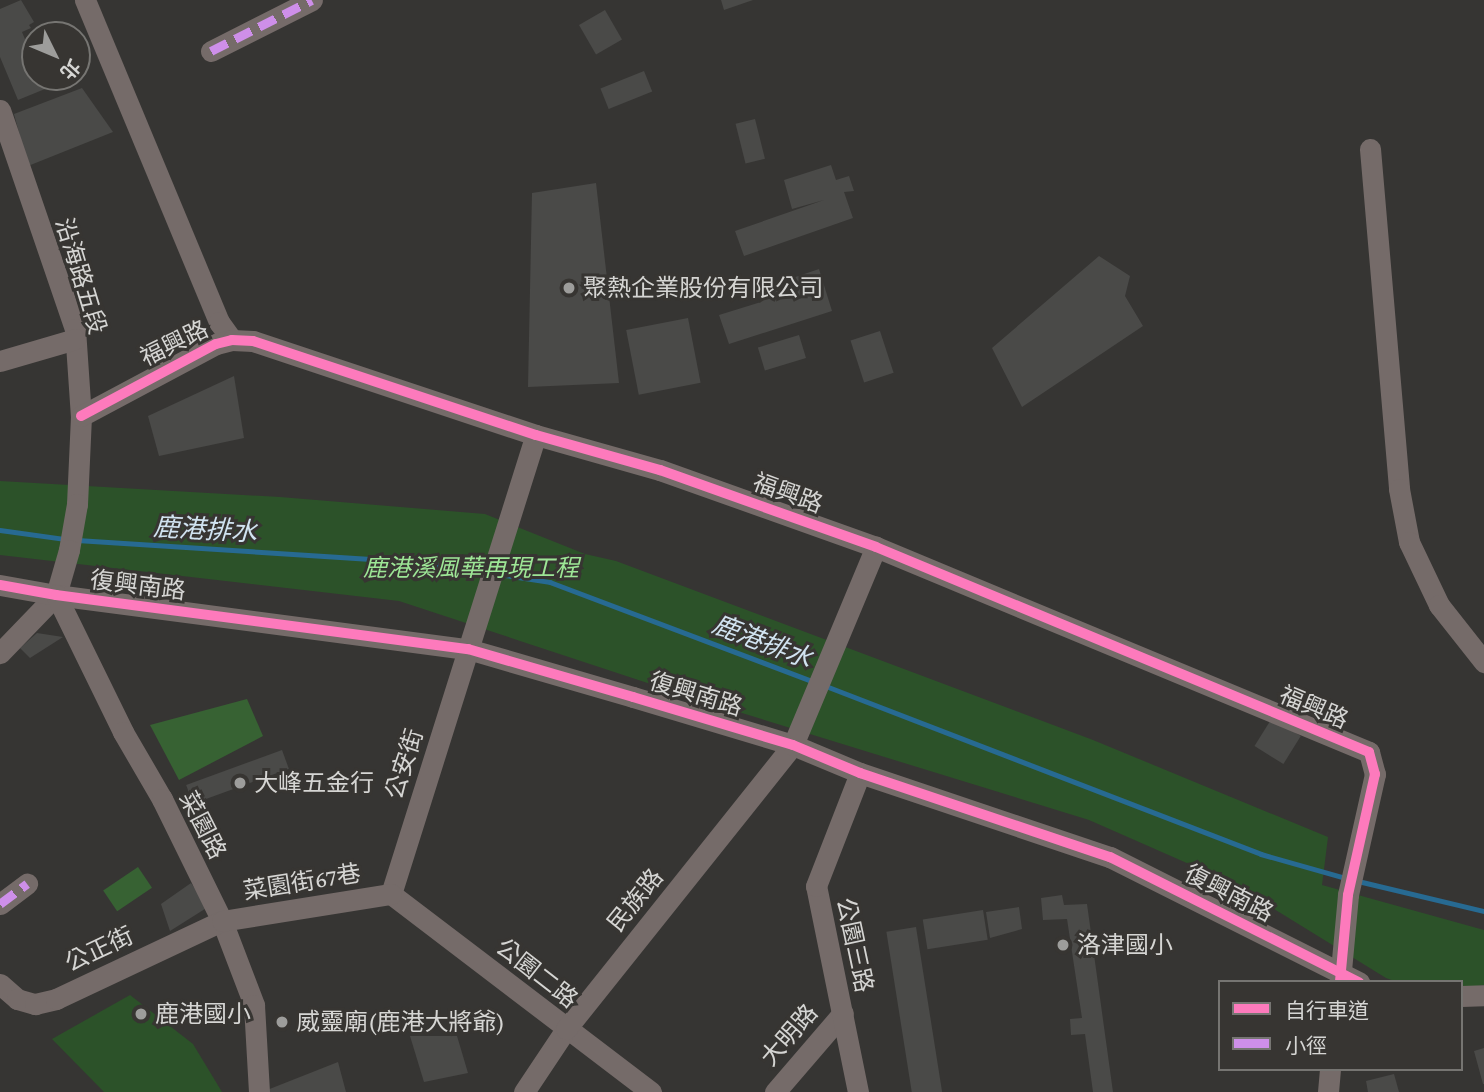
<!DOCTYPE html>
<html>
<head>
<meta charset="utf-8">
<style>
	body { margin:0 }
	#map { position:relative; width:1484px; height:1092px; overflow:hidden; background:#363533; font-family:"Crimson Pro","Noto Sans TC",serif }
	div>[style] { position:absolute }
	.green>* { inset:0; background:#2c5229 }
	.forest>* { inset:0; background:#376233; transform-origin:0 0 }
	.stream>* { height:4.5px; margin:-2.25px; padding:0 2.25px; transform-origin:2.25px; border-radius:2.25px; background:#276a92 }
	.building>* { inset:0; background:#4a4a48; transform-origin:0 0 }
	.minor>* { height:21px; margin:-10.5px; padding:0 10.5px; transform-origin:10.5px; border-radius:10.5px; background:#756b69 }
	.quiet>* { height:9px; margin-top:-4.5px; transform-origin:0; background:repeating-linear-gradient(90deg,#ce8fe9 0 18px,transparent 0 27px) }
	.cycleway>* { height:10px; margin:-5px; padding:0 5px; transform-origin:5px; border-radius:5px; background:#fd7abc }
	.dots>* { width:19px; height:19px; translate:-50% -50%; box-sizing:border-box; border:4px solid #373532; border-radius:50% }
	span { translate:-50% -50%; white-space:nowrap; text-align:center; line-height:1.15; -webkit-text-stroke:6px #373532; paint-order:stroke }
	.street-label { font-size:24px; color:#d5d5d3 }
	.poi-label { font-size:24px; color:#d5d5d3 }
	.left { translate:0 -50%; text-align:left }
	.park-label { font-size:24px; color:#9de696; font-style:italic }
	.water-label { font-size:26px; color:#d1e3f0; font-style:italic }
	.legend { position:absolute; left:1218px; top:980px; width:245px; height:91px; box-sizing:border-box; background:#373532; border:2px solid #767572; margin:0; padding:9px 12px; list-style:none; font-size:21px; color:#d5d5d3 }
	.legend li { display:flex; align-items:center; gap:14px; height:35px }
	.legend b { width:35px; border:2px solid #767572 }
	.north { position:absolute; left:21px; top:21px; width:70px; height:70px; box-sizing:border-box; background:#373532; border:2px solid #767572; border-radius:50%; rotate:133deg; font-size:19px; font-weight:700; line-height:28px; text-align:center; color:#d5d5d3 }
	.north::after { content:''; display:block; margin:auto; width:24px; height:32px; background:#9d9d9b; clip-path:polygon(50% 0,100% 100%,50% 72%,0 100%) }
</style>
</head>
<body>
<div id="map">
	<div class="green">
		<div style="clip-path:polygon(0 481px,280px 497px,485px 514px,585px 554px,616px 561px,1093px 740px,1328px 837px,1322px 885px,1484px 930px,1484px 985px,1461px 988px,1461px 982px,1397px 982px,1386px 978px,1230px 882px,1089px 820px,690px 697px,399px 601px,0 555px)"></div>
		<div style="clip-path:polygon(130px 995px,193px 1044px,222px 1092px,104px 1092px,52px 1039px)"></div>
	</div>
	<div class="forest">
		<div style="clip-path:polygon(247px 699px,263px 736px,179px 780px,150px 725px)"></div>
		<div style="left:138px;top:867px;width:25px;height:42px;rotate:56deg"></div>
	</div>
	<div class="stream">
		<div style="left:0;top:530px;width:66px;rotate:7.9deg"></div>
		<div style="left:77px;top:540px;width:341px;rotate:3.7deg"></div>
		<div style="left:417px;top:562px;width:71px;rotate:8.1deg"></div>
		<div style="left:499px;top:574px;width:52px;rotate:8.9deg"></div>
		<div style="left:550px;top:582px;width:282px;rotate:20.7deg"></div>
		<div style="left:826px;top:686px;width:466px;rotate:21.1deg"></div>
		<div style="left:1261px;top:854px;width:88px;rotate:15.8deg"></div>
		<div style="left:1358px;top:881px;width:130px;rotate:13.4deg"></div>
	</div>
	<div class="building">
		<div style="clip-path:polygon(21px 0,34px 22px,29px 25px,31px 28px,22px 32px,27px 44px,35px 40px,35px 77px,66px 77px,67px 80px,18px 100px,0 57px,0 9px)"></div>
		<div style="clip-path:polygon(721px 0,753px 0,724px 10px)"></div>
		<div style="left:605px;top:10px;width:34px;height:30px;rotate:60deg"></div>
		<div style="left:644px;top:71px;width:22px;height:47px;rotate:68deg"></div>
		<div style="clip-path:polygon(82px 88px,113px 132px,28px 166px,14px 114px)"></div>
		<div style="left:755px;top:119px;width:41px;height:20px;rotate:76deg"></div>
		<div style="clip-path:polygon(831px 165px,836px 180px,849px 176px,854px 191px,844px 192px,853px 218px,744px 256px,735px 231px,824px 200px,792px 209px,784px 180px)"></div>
		<div style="clip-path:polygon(596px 183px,619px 383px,528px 387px,532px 193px)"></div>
		<div style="clip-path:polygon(1099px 256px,1130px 276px,1125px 296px,1143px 326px,1022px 407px,992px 348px)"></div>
		<div style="clip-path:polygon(819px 269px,832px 311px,729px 344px,719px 315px,761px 302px,757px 290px)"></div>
		<div style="left:688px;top:318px;width:66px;height:63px;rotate:79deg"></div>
		<div style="left:880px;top:331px;width:44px;height:31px;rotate:72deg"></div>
		<div style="left:799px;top:335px;width:24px;height:43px;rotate:73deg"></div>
		<div style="clip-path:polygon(234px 376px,244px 438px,159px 456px,148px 416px)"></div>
		<div style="clip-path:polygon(37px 633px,63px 637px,30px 658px,20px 648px)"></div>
		<div style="left:1272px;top:718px;width:34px;height:33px;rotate:32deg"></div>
		<div style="left:282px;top:750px;width:20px;height:102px;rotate:70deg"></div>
		<div style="clip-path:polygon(191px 883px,208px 907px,170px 931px,161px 904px)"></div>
		<div style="clip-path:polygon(1062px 895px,1064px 905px,1087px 904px,1113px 1092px,1093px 1092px,1085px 1034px,1071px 1035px,1070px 1019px,1082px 1018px,1067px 919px,1043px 920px,1041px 898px)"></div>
		<div style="clip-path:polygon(1019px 907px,1022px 929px,990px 938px,986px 912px)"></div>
		<div style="left:983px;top:910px;width:30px;height:61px;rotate:81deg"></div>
		<div style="left:916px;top:927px;width:167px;height:30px;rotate:81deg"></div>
		<div style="clip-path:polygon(410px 1036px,457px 1036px,468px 1073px,424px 1082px)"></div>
		<div style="clip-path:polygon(1484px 1048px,1484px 1084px,1483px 1084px,1474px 1051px)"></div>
		<div style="clip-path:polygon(338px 1062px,346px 1092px,262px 1092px)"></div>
		<div style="clip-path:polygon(1394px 1074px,1399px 1092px,1368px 1092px,1366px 1081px)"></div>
	</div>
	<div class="minor">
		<div style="left:85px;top:0;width:349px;rotate:67.4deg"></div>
		<div style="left:219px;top:322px;width:22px;rotate:54deg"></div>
		<div style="left:211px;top:51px;width:113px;rotate:-26.8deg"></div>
		<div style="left:0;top:110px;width:231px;rotate:71.1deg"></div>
		<div style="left:75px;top:329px;width:87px;rotate:86.1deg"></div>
		<div style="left:81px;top:416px;width:88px;rotate:92.6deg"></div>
		<div style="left:77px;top:504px;width:47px;rotate:99.9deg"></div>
		<div style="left:69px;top:550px;width:47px;rotate:106.1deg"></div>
		<div style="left:56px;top:595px;width:81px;rotate:134deg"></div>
		<div style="left:1370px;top:149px;width:341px;rotate:85.1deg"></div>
		<div style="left:1399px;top:489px;width:54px;rotate:79.3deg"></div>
		<div style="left:1409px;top:542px;width:70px;rotate:64.5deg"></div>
		<div style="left:1439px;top:605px;width:73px;rotate:51.7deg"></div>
		<div style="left:0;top:361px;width:78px;rotate:-16.3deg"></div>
		<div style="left:81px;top:416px;width:153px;rotate:-28.1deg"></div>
		<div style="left:216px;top:344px;width:16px;rotate:-14deg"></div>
		<div style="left:232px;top:340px;width:21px;rotate:3deg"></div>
		<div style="left:253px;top:341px;width:298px;rotate:18.4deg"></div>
		<div style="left:536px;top:435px;width:129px;rotate:15.8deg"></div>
		<div style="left:660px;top:470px;width:229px;rotate:19.6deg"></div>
		<div style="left:876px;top:547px;width:534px;rotate:22.58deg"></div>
		<div style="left:1369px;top:752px;width:23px;rotate:75deg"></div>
		<div style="left:1375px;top:774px;width:124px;rotate:102.6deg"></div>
		<div style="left:1348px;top:895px;width:87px;rotate:95.3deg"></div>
		<div style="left:0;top:585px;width:57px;rotate:10.1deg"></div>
		<div style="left:56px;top:595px;width:416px;rotate:7.5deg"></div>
		<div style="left:468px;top:649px;width:172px;rotate:16.2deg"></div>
		<div style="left:633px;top:697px;width:167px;rotate:16.7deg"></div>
		<div style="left:793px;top:745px;width:73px;rotate:22.7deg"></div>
		<div style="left:860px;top:773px;width:264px;rotate:18.6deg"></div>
		<div style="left:1110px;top:857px;width:279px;rotate:26.7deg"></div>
		<div style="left:56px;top:595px;width:153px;rotate:63.9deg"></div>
		<div style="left:123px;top:732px;width:78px;rotate:59.8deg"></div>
		<div style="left:162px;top:799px;width:136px;rotate:63.8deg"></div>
		<div style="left:222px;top:921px;width:90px;rotate:69.1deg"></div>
		<div style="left:254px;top:1005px;width:87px;rotate:86.7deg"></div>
		<div style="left:391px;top:894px;width:481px;rotate:-72.5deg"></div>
		<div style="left:391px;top:894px;width:327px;rotate:37.3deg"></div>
		<div style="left:0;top:904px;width:34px;rotate:-37deg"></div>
		<div style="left:0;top:984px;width:23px;rotate:41deg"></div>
		<div style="left:17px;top:999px;width:19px;rotate:16deg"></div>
		<div style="left:35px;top:1004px;width:22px;rotate:-13deg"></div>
		<div style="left:56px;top:999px;width:183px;rotate:-25.2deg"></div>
		<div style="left:222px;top:921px;width:171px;rotate:-9.1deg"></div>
		<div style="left:1461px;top:996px;width:23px;rotate:-2deg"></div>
		<div style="left:524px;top:1092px;width:76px;rotate:-56.3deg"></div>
		<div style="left:566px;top:1029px;width:364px;rotate:-51.4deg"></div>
		<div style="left:793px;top:745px;width:215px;rotate:-67.3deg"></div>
		<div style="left:775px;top:1092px;width:104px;rotate:-49.3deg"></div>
		<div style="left:858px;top:1092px;width:210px;rotate:-101.5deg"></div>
		<div style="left:816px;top:886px;width:121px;rotate:-68.7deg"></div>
		<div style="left:1328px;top:1092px;width:23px;rotate:-85deg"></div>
	</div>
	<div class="quiet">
		<div style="left:211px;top:51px;width:113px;rotate:-26.8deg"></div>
		<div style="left:0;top:904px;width:34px;rotate:-37deg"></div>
	</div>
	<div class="cycleway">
		<div style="left:81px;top:416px;width:153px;rotate:-28.1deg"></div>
		<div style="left:216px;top:344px;width:16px;rotate:-14deg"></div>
		<div style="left:232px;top:340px;width:21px;rotate:3deg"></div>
		<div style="left:253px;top:341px;width:298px;rotate:18.4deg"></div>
		<div style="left:536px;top:435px;width:129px;rotate:15.8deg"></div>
		<div style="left:660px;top:470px;width:229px;rotate:19.6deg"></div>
		<div style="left:876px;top:547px;width:534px;rotate:22.58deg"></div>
		<div style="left:1369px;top:752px;width:23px;rotate:75deg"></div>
		<div style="left:1375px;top:774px;width:124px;rotate:102.6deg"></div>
		<div style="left:1348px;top:895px;width:87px;rotate:95.3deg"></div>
		<div style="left:0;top:585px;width:57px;rotate:10.1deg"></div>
		<div style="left:56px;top:595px;width:416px;rotate:7.5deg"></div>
		<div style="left:468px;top:649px;width:172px;rotate:16.2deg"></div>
		<div style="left:633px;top:697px;width:167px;rotate:16.7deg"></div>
		<div style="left:793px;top:745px;width:73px;rotate:22.7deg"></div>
		<div style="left:860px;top:773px;width:264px;rotate:18.6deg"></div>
		<div style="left:1110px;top:857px;width:279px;rotate:26.7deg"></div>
	</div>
	<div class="dots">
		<div style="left:569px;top:288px;background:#9d9d9b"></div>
		<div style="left:240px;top:783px;background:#9d9d9b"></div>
		<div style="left:1063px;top:945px;background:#9d9d9b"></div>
		<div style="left:141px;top:1014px;background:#9d9d9b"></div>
		<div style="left:282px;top:1022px;background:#9d9d9b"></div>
	</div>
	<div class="street-label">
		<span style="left:81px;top:276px;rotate:73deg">沿海路五段</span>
		<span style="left:174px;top:343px;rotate:-26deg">福興路</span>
		<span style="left:788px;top:493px;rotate:20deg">福興路</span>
		<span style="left:138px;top:585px;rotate:7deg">復興南路</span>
		<span style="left:696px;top:694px;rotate:17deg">復興南路</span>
		<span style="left:1314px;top:707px;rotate:23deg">福興路</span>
		<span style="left:404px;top:764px;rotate:-72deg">公安街</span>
		<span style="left:203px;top:825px;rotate:63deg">菜園路</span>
		<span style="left:302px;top:882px;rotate:-9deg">菜園街67巷</span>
		<span style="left:1229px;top:893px;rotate:27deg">復興南路</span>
		<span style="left:635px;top:900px;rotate:-51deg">民族路</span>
		<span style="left:855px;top:945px;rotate:78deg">公園三路</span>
		<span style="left:99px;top:949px;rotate:-25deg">公正街</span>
		<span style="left:537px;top:973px;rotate:38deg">公園二路</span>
		<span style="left:789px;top:1035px;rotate:-49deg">大明路</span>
	</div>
	<div class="poi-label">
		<span class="left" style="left:583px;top:288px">聚熱企業股份有限公司</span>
		<span class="left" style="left:254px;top:783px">大峰五金行</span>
		<span class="left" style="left:1077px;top:945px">洛津國小</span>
		<span class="left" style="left:155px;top:1014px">鹿港國小</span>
		<span class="left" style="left:296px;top:1022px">威靈廟(鹿港大將爺)</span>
	</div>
	<div class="park-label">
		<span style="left:471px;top:568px">鹿港溪風華再現工程</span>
	</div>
	<div class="water-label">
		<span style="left:205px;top:530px;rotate:3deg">鹿港排水</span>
		<span style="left:762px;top:642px;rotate:21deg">鹿港排水</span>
	</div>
	<ul class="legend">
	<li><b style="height:9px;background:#fd7abc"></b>自行車道</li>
	<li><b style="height:9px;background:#ce8fe9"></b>小徑</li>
	</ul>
	<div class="north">北</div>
</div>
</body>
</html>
